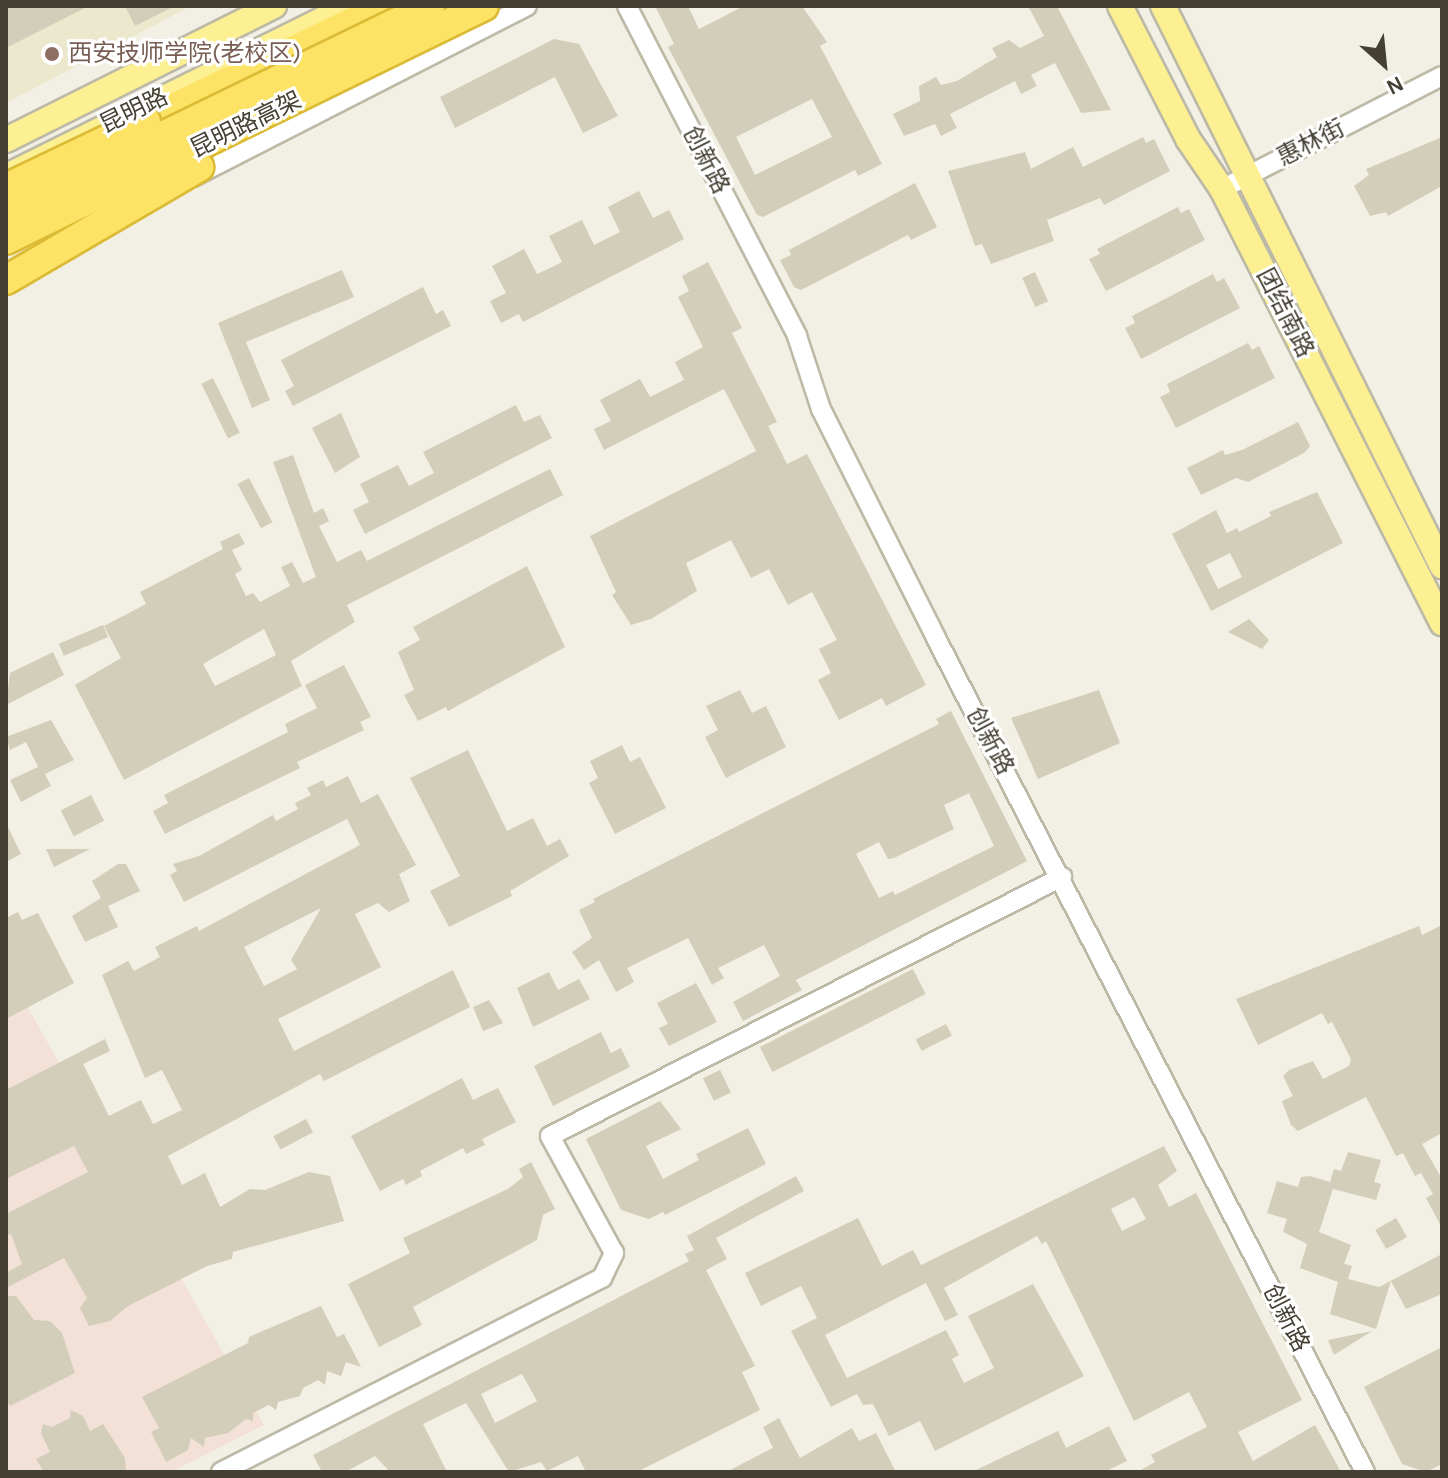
<!DOCTYPE html>
<html>
<head>
<meta charset="utf-8">
<style>
	body { margin:0 }
	#map { position:relative; width:1448px; height:1478px; overflow:hidden; background:#f2f0e4; font-family:Karla,"Noto Sans SC",sans-serif }
	div>[style] { position:absolute }
	.education>* { inset:0; background:#ebe8ce }
	.medical>* { inset:0; background:#f3e0d7 }
	.building>* { inset:0; background:#d3ceba; transform-origin:0 0 }
	.roads { filter:drop-shadow(2px 0 #bdb9a7) drop-shadow(-2px 0 #bdb9a7) drop-shadow(0 2px #bdb9a7) drop-shadow(0 -2px #bdb9a7) }
	.minor>* { height:18px; margin:-9px; padding:0 9px; transform-origin:9px; border-radius:9px; background:#fff }
	.major>* { height:24px; margin:-12px; padding:0 12px; transform-origin:12px; border-radius:12px; background:#fdf092 }
	.highway>* { height:28px; margin:-14px; padding:0 14px; transform-origin:14px; border-radius:14px; background:#fce365 }
	.bridges { filter:drop-shadow(2px 0 #dbba35) drop-shadow(-2px 0 #dbba35) drop-shadow(0 2px #dbba35) drop-shadow(0 -2px #dbba35) }
	.highway-bridge>* { height:28px; margin:-14px; padding:0 14px; transform-origin:14px; border-radius:14px; background:#fce365 }
	.dots>* { width:22px; height:22px; translate:-50% -50%; box-sizing:border-box; border:4px solid #fff; border-radius:50% }
	span { translate:-50% -50%; white-space:nowrap; text-align:center; line-height:1.15; -webkit-text-stroke:6px #fff; paint-order:stroke }
	.education-label { font-size:24px; color:#785e54 }
	.left { translate:0 -50%; text-align:left }
	.street-label { font-size:24px; color:#444034 }
	.frame { position:absolute; inset:0; border:8px solid #444034; pointer-events:none }
	.north { position:absolute; left:1344px; top:24px; width:80px; height:80px; -webkit-text-stroke:6px #fff; paint-order:stroke; rotate:153deg; font-size:22px; font-weight:700; line-height:32px; text-align:center; color:#444034 }
	.north::after { content:''; display:block; margin:auto; width:28px; height:36px; background:#444034; clip-path:polygon(50% 0,100% 100%,50% 72%,0 100%) }
</style>
</head>
<body>
<div id="map">
	<div class="education">
		<div style="clip-path:polygon(6px 6px,191px 6px,6px 103px)"></div>
	</div>
	<div class="medical">
		<div style="clip-path:polygon(6px 969px,264px 1425px,171px 1472px,6px 1472px)"></div>
	</div>
	<div class="building">
		<div style="clip-path:polygon(6px 6px,89px 6px,6px 48px)"></div>
		<div style="clip-path:polygon(125px 6px,175px 6px,135px 26px)"></div>
		<div style="clip-path:polygon(evenodd,655px 6px,688px 6px,699px 29px,744px 6px,802px 6px,827px 42px,820px 46px,882px 164px,858px 176px,855px 170px,763px 217px,757px 215px,668px 47px,674px 44px,655px 6px,812px 99px,832px 137px,755px 175px,736px 137px,812px 99px)"></div>
		<div style="clip-path:polygon(1028px 6px,1057px 6px,1111px 110px,1081px 113px,1055px 63px,1031px 75px,1037px 86px,1021px 94px,1015px 81px,950px 114px,957px 128px,941px 136px,935px 124px,904px 136px,893px 114px,920px 101px,919px 86px,936px 77px,941px 85px,957px 81px,997px 57px,992px 48px,1009px 40px,1020px 48px,1044px 36px)"></div>
		<div style="clip-path:polygon(554px 39px,579px 44px,618px 116px,583px 133px,555px 77px,455px 128px,440px 97px)"></div>
		<div style="clip-path:polygon(1143px 137px,1146px 143px,1154px 139px,1170px 171px,1104px 205px,1100px 198px,1047px 220px,1054px 241px,991px 264px,982px 244px,975px 246px,948px 171px,1025px 152px,1031px 169px,1073px 147px,1083px 167px)"></div>
		<div style="clip-path:polygon(1442px 137px,1442px 186px,1388px 216px,1386px 212px,1370px 216px,1354px 186px,1369px 175px,1366px 169px)"></div>
		<div style="clip-path:polygon(915px 183px,937px 227px,911px 240px,908px 235px,801px 290px,794px 287px,780px 260px,791px 255px,789px 250px)"></div>
		<div style="clip-path:polygon(639px 191px,653px 218px,669px 210px,684px 239px,523px 322px,519px 314px,501px 323px,490px 301px,506px 293px,492px 266px,524px 249px,537px 274px,550px 268px,562px 262px,549px 236px,582px 220px,594px 245px,620px 232px,608px 207px)"></div>
		<div style="clip-path:polygon(1178px 207px,1181px 213px,1189px 209px,1205px 240px,1106px 291px,1089px 259px,1100px 254px,1097px 249px)"></div>
		<div style="clip-path:polygon(708px 262px,742px 328px,732px 333px,777px 422px,768px 426px,787px 464px,807px 454px,926px 685px,886px 706px,882px 698px,839px 720px,818px 680px,831px 673px,819px 649px,837px 640px,812px 592px,788px 605px,769px 569px,751px 578px,731px 540px,686px 563px,697px 591px,651px 619px,631px 625px,612px 595px,616px 592px,590px 536px,756px 451px,724px 389px,604px 450px,594px 429px,611px 421px,600px 400px,640px 379px,650px 397px,684px 380px,675px 362px,703px 347px,678px 297px,689px 291px,682px 276px)"></div>
		<div style="clip-path:polygon(342px 270px,354px 297px,246px 342px,270px 400px,252px 408px,218px 323px)"></div>
		<div style="left:1035px;top:272px;width:32px;height:14px;rotate:66deg"></div>
		<div style="clip-path:polygon(1213px 274px,1217px 282px,1224px 278px,1240px 308px,1141px 359px,1125px 328px,1135px 323px,1132px 316px)"></div>
		<div style="clip-path:polygon(423px 287px,436px 314px,443px 310px,451px 326px,293px 406px,285px 391px,294px 386px,281px 360px)"></div>
		<div style="clip-path:polygon(1248px 343px,1252px 350px,1259px 346px,1275px 378px,1176px 428px,1160px 397px,1170px 392px,1167px 384px)"></div>
		<div style="left:213px;top:378px;width:61px;height:13px;rotate:64deg"></div>
		<div style="clip-path:polygon(516px 405px,524px 422px,540px 415px,552px 438px,365px 534px,353px 510px,369px 502px,360px 484px,398px 465px,409px 486px,434px 473px,423px 452px)"></div>
		<div style="clip-path:polygon(341px 413px,360px 457px,335px 473px,312px 428px)"></div>
		<div style="clip-path:polygon(1298px 422px,1310px 446px,1304px 453px,1248px 482px,1236px 478px,1201px 495px,1187px 468px,1223px 450px,1225px 455px,1242px 450px)"></div>
		<div style="clip-path:polygon(evenodd,293px 455px,314px 513px,323px 508px,329px 521px,319px 526px,337px 562px,361px 550px,367px 561px,550px 469px,563px 495px,347px 605px,355px 622px,291px 661px,302px 686px,124px 780px,75px 685px,121px 658px,104px 626px,146px 604px,140px 592px,223px 549px,220px 542px,239px 533px,245px 544px,232px 550px,242px 570px,235px 574px,246px 596px,253px 593px,260px 602px,290px 586px,281px 567px,292px 562px,303px 583px,316px 577px,273px 462px,293px 455px,264px 629px,276px 655px,215px 686px,203px 664px,264px 629px)"></div>
		<div style="left:249px;top:478px;width:50px;height:13px;rotate:62deg"></div>
		<div style="clip-path:polygon(evenodd,1317px 492px,1343px 543px,1211px 611px,1172px 534px,1216px 510px,1227px 533px,1237px 528px,1239px 532px,1271px 516px,1269px 512px,1317px 492px,1230px 553px,1242px 577px,1218px 589px,1206px 565px,1230px 553px)"></div>
		<div style="clip-path:polygon(527px 566px,565px 647px,448px 711px,446px 707px,418px 721px,404px 695px,414px 690px,398px 652px,420px 640px,413px 627px)"></div>
		<div style="clip-path:polygon(1249px 619px,1269px 640px,1262px 649px,1228px 632px)"></div>
		<div style="left:103px;top:625px;width:13px;height:48px;rotate:67deg"></div>
		<div style="clip-path:polygon(53px 652px,64px 675px,6px 705px,10px 673px)"></div>
		<div style="clip-path:polygon(344px 665px,371px 717px,360px 722px,364px 730px,297px 762px,300px 768px,165px 834px,153px 811px,168px 803px,164px 795px,288px 732px,285px 724px,317px 708px,305px 685px)"></div>
		<div style="clip-path:polygon(740px 690px,752px 713px,766px 706px,786px 747px,726px 778px,705px 737px,718px 730px,706px 706px)"></div>
		<div style="clip-path:polygon(1099px 690px,1120px 743px,1038px 779px,1011px 718px)"></div>
		<div style="clip-path:polygon(evenodd,951px 711px,1027px 861px,796px 980px,802px 990px,743px 1021px,733px 1002px,780px 976px,764px 945px,718px 968px,724px 978px,712px 985px,688px 938px,627px 968px,634px 982px,616px 992px,599px 960px,584px 970px,572px 952px,592px 938px,579px 910px,595px 902px,593px 899px,939px 724px,936px 719px,951px 711px,969px 793px,994px 846px,895px 895px,893px 891px,879px 898px,856px 854px,879px 842px,888px 859px,894px 858px,954px 829px,944px 805px,969px 793px)"></div>
		<div style="clip-path:polygon(51px 720px,74px 760px,45px 774px,51px 786px,21px 802px,10px 780px,38px 767px,26px 742px,10px 750px,6px 737px)"></div>
		<div style="clip-path:polygon(622px 745px,630px 762px,640px 757px,666px 808px,615px 834px,589px 783px,598px 778px,590px 761px)"></div>
		<div style="clip-path:polygon(468px 750px,507px 831px,533px 818px,547px 846px,560px 839px,569px 856px,510px 891px,512px 896px,449px 927px,430px 891px,460px 876px,410px 778px)"></div>
		<div style="clip-path:polygon(evenodd,348px 776px,361px 803px,378px 794px,416px 865px,399px 874px,410px 901px,389px 912px,378px 903px,355px 914px,381px 967px,278px 1019px,294px 1051px,453px 970px,470px 1007px,324px 1081px,320px 1074px,168px 1156px,182px 1185px,205px 1173px,220px 1207px,250px 1189px,265px 1190px,309px 1172px,330px 1176px,344px 1221px,233px 1252px,232px 1259px,207px 1266px,128px 1306px,110px 1321px,89px 1326px,80px 1308px,87px 1298px,64px 1258px,6px 1288px,6px 1273px,22px 1264px,11px 1234px,6px 1236px,6px 1214px,88px 1172px,74px 1146px,6px 1179px,6px 1090px,105px 1039px,110px 1051px,83px 1064px,109px 1116px,141px 1100px,153px 1124px,182px 1110px,162px 1070px,145px 1078px,102px 975px,128px 961px,134px 971px,160px 957px,155px 947px,197px 926px,199px 931px,360px 845px,347px 819px,184px 902px,170px 875px,177px 871px,173px 864px,199px 856px,273px 815px,276px 821px,298px 809px,295px 803px,311px 795px,307px 788px,323px 780px,326px 787px,348px 776px,321px 908px,291px 960px,297px 969px,264px 986px,244px 947px,321px 908px)"></div>
		<div style="left:91px;top:795px;width:29px;height:34px;rotate:63deg"></div>
		<div style="clip-path:polygon(6px 823px,21px 854px,6px 862px)"></div>
		<div style="clip-path:polygon(46px 849px,90px 849px,54px 867px)"></div>
		<div style="clip-path:polygon(118px 864px,126px 864px,140px 891px,108px 906px,118px 927px,85px 942px,72px 916px,101px 898px,92px 881px)"></div>
		<div style="clip-path:polygon(18px 912px,22px 920px,38px 913px,74px 983px,6px 1019px,6px 918px)"></div>
		<div style="clip-path:polygon(1442px 925px,1442px 1133px,1422px 1144px,1442px 1179px,1442px 1228px,1426px 1198px,1433px 1194px,1421px 1173px,1415px 1176px,1403px 1153px,1396px 1156px,1366px 1097px,1298px 1131px,1291px 1125px,1282px 1101px,1293px 1096px,1283px 1076px,1289px 1070px,1313px 1061px,1323px 1079px,1349px 1066px,1351px 1059px,1332px 1022px,1328px 1024px,1322px 1013px,1258px 1045px,1236px 999px,1419px 926px,1422px 935px)"></div>
		<div style="left:913px;top:969px;width:28px;height:172px;rotate:63deg"></div>
		<div style="clip-path:polygon(549px 972px,558px 990px,579px 979px,590px 999px,533px 1027px,517px 988px)"></div>
		<div style="clip-path:polygon(696px 983px,717px 1022px,669px 1046px,659px 1028px,668px 1024px,657px 1003px)"></div>
		<div style="clip-path:polygon(489px 1000px,503px 1023px,483px 1031px,473px 1007px)"></div>
		<div style="left:946px;top:1024px;width:13px;height:34px;rotate:63deg"></div>
		<div style="clip-path:polygon(601px 1032px,611px 1053px,621px 1048px,630px 1067px,553px 1106px,534px 1066px)"></div>
		<div style="left:720px;top:1070px;width:25px;height:19px;rotate:64deg"></div>
		<div style="clip-path:polygon(462px 1078px,473px 1100px,498px 1088px,516px 1122px,482px 1139px,485px 1145px,466px 1154px,463px 1148px,420px 1171px,422px 1176px,406px 1185px,403px 1179px,380px 1191px,351px 1136px)"></div>
		<div style="clip-path:polygon(660px 1101px,681px 1129px,646px 1146px,663px 1179px,699px 1160px,696px 1154px,748px 1128px,766px 1164px,665px 1215px,663px 1212px,649px 1219px,621px 1210px,586px 1139px)"></div>
		<div style="left:306px;top:1119px;width:15px;height:37px;rotate:62deg"></div>
		<div style="clip-path:polygon(evenodd,1164px 1146px,1177px 1171px,1158px 1185px,1169px 1207px,1196px 1193px,1302px 1400px,1238px 1432px,1253px 1461px,1315px 1425px,1341px 1472px,1137px 1472px,1155px 1462px,1151px 1455px,1207px 1427px,1189px 1392px,1134px 1421px,1046px 1241px,1042px 1244px,1037px 1236px,944px 1288px,958px 1315px,945px 1321px,926px 1283px,825px 1335px,847px 1378px,946px 1330px,959px 1355px,952px 1359px,964px 1383px,994px 1368px,968px 1316px,1033px 1284px,1084px 1376px,935px 1451px,920px 1421px,889px 1436px,873px 1404px,863px 1405px,857px 1394px,831px 1407px,791px 1331px,817px 1318px,801px 1286px,761px 1306px,745px 1273px,858px 1218px,882px 1266px,913px 1250px,921px 1265px,1164px 1146px,1134px 1197px,1146px 1219px,1122px 1231px,1111px 1209px,1134px 1197px)"></div>
		<div style="clip-path:polygon(1348px 1152px,1381px 1160px,1374px 1182px,1381px 1184px,1376px 1200px,1333px 1189px,1319px 1232px,1351px 1245px,1344px 1264px,1352px 1266px,1348px 1279px,1379px 1287px,1442px 1254px,1442px 1294px,1406px 1309px,1391px 1281px,1376px 1329px,1330px 1314px,1338px 1282px,1300px 1268px,1307px 1244px,1283px 1232px,1287px 1219px,1267px 1213px,1277px 1181px,1298px 1187px,1301px 1177px,1310px 1176px,1330px 1182px,1334px 1169px,1341px 1171px)"></div>
		<div style="clip-path:polygon(531px 1162px,555px 1209px,543px 1215px,537px 1240px,413px 1307px,422px 1325px,379px 1347px,348px 1284px,410px 1253px,403px 1238px,508px 1189px,523px 1177px,519px 1169px)"></div>
		<div style="clip-path:polygon(evenodd,796px 1176px,804px 1191px,716px 1238px,727px 1259px,706px 1270px,755px 1366px,742px 1372px,760px 1410px,637px 1472px,586px 1472px,578px 1456px,547px 1471px,541px 1462px,509px 1472px,466px 1403px,423px 1424px,447px 1472px,390px 1472px,375px 1456px,347px 1471px,322px 1472px,313px 1455px,689px 1261px,685px 1254px,694px 1250px,687px 1236px,796px 1176px,522px 1374px,537px 1401px,495px 1423px,481px 1394px,522px 1374px)"></div>
		<div style="left:1396px;top:1218px;width:22px;height:24px;rotate:60deg"></div>
		<div style="clip-path:polygon(6px 1296px,16px 1296px,34px 1320px,50px 1321px,62px 1333px,75px 1373px,10px 1406px,6px 1399px)"></div>
		<div style="clip-path:polygon(321px 1306px,337px 1337px,344px 1334px,361px 1367px,346px 1362px,341px 1376px,327px 1371px,325px 1385px,318px 1380px,303px 1388px,300px 1396px,278px 1402px,276px 1410px,269px 1405px,253px 1413px,253px 1421px,246px 1419px,228px 1433px,205px 1438px,204px 1447px,191px 1438px,188px 1450px,166px 1462px,151px 1432px,159px 1428px,142px 1397px,248px 1343px,249px 1337px)"></div>
		<div style="clip-path:polygon(1372px 1331px,1334px 1355px,1328px 1340px)"></div>
		<div style="clip-path:polygon(1442px 1347px,1442px 1464px,1426px 1472px,1402px 1464px,1364px 1387px)"></div>
		<div style="clip-path:polygon(71px 1410px,83px 1416px,90px 1431px,103px 1424px,125px 1458px,126px 1472px,44px 1472px,36px 1459px,50px 1452px,41px 1433px,43px 1424px,52px 1427px,70px 1418px)"></div>
		<div style="clip-path:polygon(779px 1418px,800px 1458px,852px 1428px,859px 1441px,876px 1433px,896px 1472px,726px 1472px,773px 1448px,763px 1427px)"></div>
		<div style="clip-path:polygon(1109px 1426px,1127px 1461px,1104px 1472px,972px 1472px,1058px 1431px,1066px 1448px)"></div>
	</div>
	<div class="roads">
		<div class="minor">
			<div style="left:627px;top:6px;width:371px;rotate:62.7deg"></div>
			<div style="left:797px;top:336px;width:77px;rotate:71.8deg"></div>
			<div style="left:821px;top:409px;width:256px;rotate:63.3deg"></div>
			<div style="left:936px;top:638px;width:938px;rotate:62.78deg"></div>
			<div style="left:193px;top:177px;width:375px;rotate:-27.1deg"></div>
			<div style="left:1222px;top:189px;width:247px;rotate:-27.2deg"></div>
			<div style="left:221px;top:1472px;width:428px;rotate:-27deg"></div>
			<div style="left:602px;top:1278px;width:28px;rotate:-64deg"></div>
			<div style="left:614px;top:1253px;width:133px;rotate:-118.7deg"></div>
			<div style="left:550px;top:1136px;width:574px;rotate:-26.83deg"></div>
		</div>
		<div class="major">
			<div style="left:1120px;top:6px;width:149px;rotate:62.9deg"></div>
			<div style="left:1188px;top:139px;width:60px;rotate:55.8deg"></div>
			<div style="left:1222px;top:189px;width:487px;rotate:63.1deg"></div>
			<div style="left:1163px;top:6px;width:626px;rotate:63.52deg"></div>
			<div style="left:6px;top:140px;width:300px;rotate:-26.6deg"></div>
			<div style="left:11px;top:174px;width:378px;rotate:-26.4deg"></div>
		</div>
		<div class="highway">
			<div style="left:146px;top:121px;width:266px;rotate:-25.6deg"></div>
		</div>
	</div>
	<div class="bridges">
		<div class="highway-bridge">
			<div style="left:6px;top:188px;width:155px;rotate:-25.6deg"></div>
			<div style="left:6px;top:212px;width:471px;rotate:-25.9deg"></div>
			<div style="left:6px;top:240px;width:532px;rotate:-26.08deg"></div>
			<div style="left:6px;top:280px;width:224px;rotate:-30.3deg"></div>
		</div>
	</div>
	<div class="dots">
		<div style="left:52px;top:54px;background:#8d6e63"></div>
	</div>
	<div class="education-label">
		<span class="left" style="left:68px;top:54px">西安技师学院(老校区)</span>
	</div>
	<div class="street-label">
		<span style="left:134px;top:111px;rotate:-26deg">昆明路</span>
		<span style="left:246px;top:125px;rotate:-26deg">昆明路高架</span>
		<span style="left:1311px;top:143px;rotate:-27deg">惠林街</span>
		<span style="left:706px;top:160px;rotate:63deg">创新路</span>
		<span style="left:1285px;top:313px;rotate:63deg">团结南路</span>
		<span style="left:990px;top:741px;rotate:62deg">创新路</span>
		<span style="left:1286px;top:1318px;rotate:63deg">创新路</span>
	</div>
	<div class="frame"></div>
	<div class="north">N</div>
</div>
</body>
</html>
